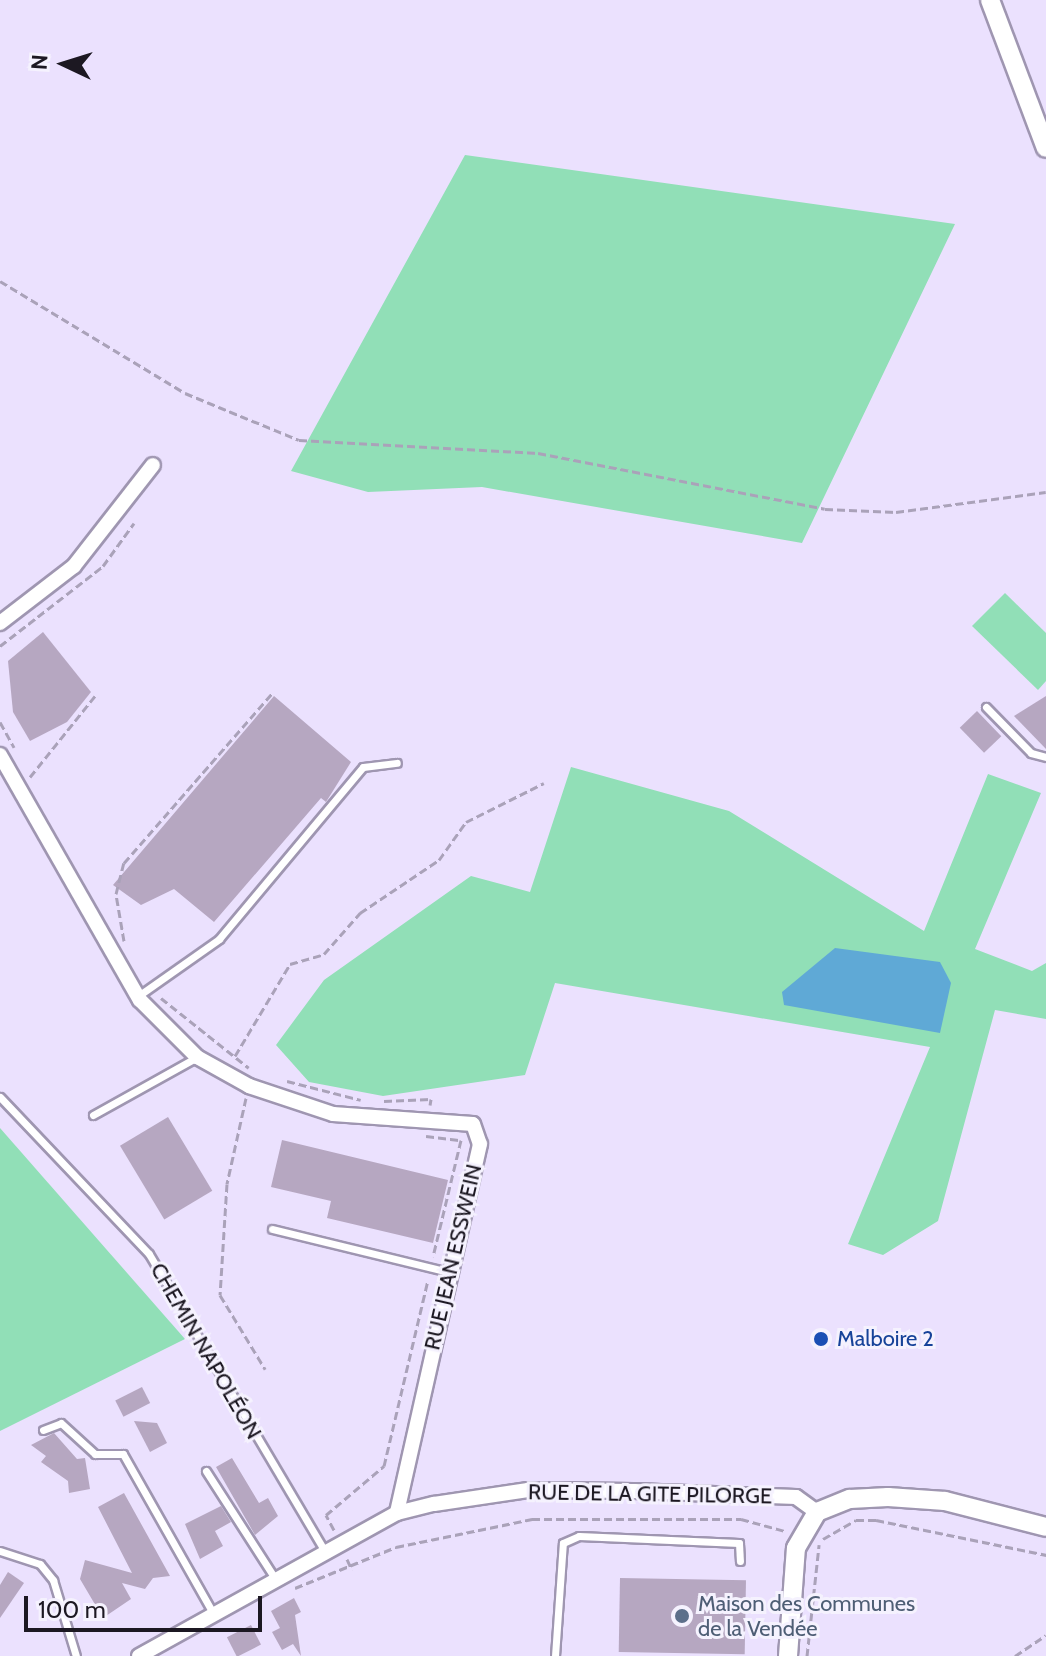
<!DOCTYPE html>
<html>
<head>
<meta charset="utf-8">
<style>
	body { margin:0 }
	#map { position:relative; width:1046px; height:1656px; overflow:hidden; background:#ebe1fe; font-family:Cabin,sans-serif }
	div>[style] { position:absolute }
	.green>* { inset:0; background:#91dfb7 }
	.water>* { inset:0; background:#5fa9d6 }
	.building>* { inset:0; background:#b6a7c1; transform-origin:0 0 }
	.path>* { height:3px; margin-top:-1.5px; transform-origin:0; background:repeating-linear-gradient(90deg,#aaa2b9 0 8px,transparent 0 12px) }
	.roads { filter:drop-shadow(2px 0 #9f96b1) drop-shadow(-2px 0 #9f96b1) drop-shadow(0 2px #9f96b1) drop-shadow(0 -2px #9f96b1) }
	.service>* { height:7px; margin:-3.5px; padding:0 3.5px; transform-origin:3.5px; border-radius:3.5px; background:#fff }
	.minor>* { height:14px; margin:-7px; padding:0 7px; transform-origin:7px; border-radius:7px; background:#fff }
	.tertiary>* { height:18px; margin:-9px; padding:0 9px; transform-origin:9px; border-radius:9px; background:#fff }
	.dots>* { width:22px; height:22px; translate:-50% -50%; box-sizing:border-box; border:4px solid #f5f2fe; border-radius:50% }
	span { translate:-50% -50%; white-space:nowrap; text-align:center; line-height:1.15; -webkit-text-stroke:6px #f5f2fe; paint-order:stroke }
	.street-label { font-size:22px; color:#1c1822 }
	.transit-label { font-size:22px; color:#164399 }
	.left { translate:0 -50%; text-align:left }
	.service-label { font-size:22px; color:#4e5e75 }
	.north { position:absolute; left:24px; top:24px; width:80px; height:80px; -webkit-text-stroke:6px #f5f2fe; paint-order:stroke; rotate:274deg; font-size:22px; font-weight:700; line-height:32px; text-align:center; color:#1c1822 }
	.north::after { content:''; display:block; margin:auto; width:28px; height:36px; background:#1c1822; clip-path:polygon(50% 0,100% 100%,50% 72%,0 100%) }
	.scale { position:absolute; left:24px; top:1596px; width:238px; height:36px; box-sizing:border-box; border:4px solid #1c1822; border-top:0; padding-left:10px; font-size:24px; line-height:28px; white-space:nowrap; color:#1c1822; -webkit-text-stroke:6px #f5f2fe; paint-order:stroke }
</style>
</head>
<body>
<div id="map">
	<div class="green">
		<div style="clip-path:polygon(465px 155px,955px 224px,802px 543px,482px 487px,368px 492px,291px 471px)"></div>
		<div style="clip-path:polygon(1005px 593px,1046px 633px,1046px 681px,1038px 690px,972px 626px)"></div>
		<div style="clip-path:polygon(571px 767px,729px 811px,924px 931px,988px 774px,1041px 793px,975px 949px,1032px 971px,1046px 963px,1046px 1019px,995px 1010px,938px 1221px,883px 1255px,848px 1244px,930px 1047px,555px 983px,525px 1075px,383px 1096px,309px 1082px,276px 1045px,324px 980px,471px 876px,530px 892px)"></div>
		<div style="clip-path:polygon(0 1128px,185px 1339px,0 1431px)"></div>
	</div>
	<div class="water">
		<div style="clip-path:polygon(835px 948px,940px 962px,951px 983px,940px 1033px,784px 1005px,782px 992px)"></div>
	</div>
	<div class="building">
		<div style="clip-path:polygon(43px 632px,91px 692px,67px 722px,30px 741px,13px 712px,8px 661px)"></div>
		<div style="clip-path:polygon(274px 696px,351px 762px,326px 802px,321px 798px,214px 922px,174px 889px,141px 905px,113px 885px)"></div>
		<div style="clip-path:polygon(1046px 696px,1046px 749px,1014px 716px)"></div>
		<div style="left:977px;top:711px;width:35px;height:24px;rotate:46deg"></div>
		<div style="left:168px;top:1117px;width:86px;height:56px;rotate:59deg"></div>
		<div style="clip-path:polygon(282px 1140px,448px 1180px,433px 1243px,327px 1218px,331px 1201px,271px 1187px)"></div>
		<div style="left:142px;top:1387px;width:18px;height:30px;rotate:63deg"></div>
		<div style="clip-path:polygon(134px 1421px,157px 1423px,167px 1443px,150px 1452px)"></div>
		<div style="clip-path:polygon(54px 1433px,77px 1459px,85px 1458px,90px 1489px,69px 1493px,68px 1481px,41px 1462px,46px 1456px,31px 1445px)"></div>
		<div style="clip-path:polygon(232px 1458px,259px 1503px,268px 1498px,278px 1516px,255px 1535px,216px 1467px)"></div>
		<div style="clip-path:polygon(124px 1493px,170px 1576px,153px 1578px,145px 1589px,122px 1583px,131px 1599px,103px 1618px,80px 1579px,85px 1560px,132px 1573px,98px 1507px)"></div>
		<div style="clip-path:polygon(221px 1506px,231px 1522px,215px 1531px,223px 1546px,200px 1559px,185px 1524px)"></div>
		<div style="clip-path:polygon(8px 1572px,24px 1583px,0 1618px,0 1585px)"></div>
		<div style="left:620px;top:1578px;width:126px;height:74px;rotate:1deg"></div>
		<div style="clip-path:polygon(294px 1598px,301px 1612px,295px 1615px,301px 1656px,293px 1644px,282px 1650px,272px 1632px,280px 1628px,271px 1611px)"></div>
		<div style="left:251px;top:1625px;width:22px;height:27px;rotate:63deg"></div>
	</div>
	<div class="path">
		<div style="left:0;top:281px;width:216px;rotate:31.2deg"></div>
		<div style="left:185px;top:393px;width:123px;rotate:22.4deg"></div>
		<div style="left:299px;top:440px;width:239px;rotate:3.1deg"></div>
		<div style="left:538px;top:453px;width:292px;rotate:11deg"></div>
		<div style="left:825px;top:509px;width:71px;rotate:2.4deg"></div>
		<div style="left:896px;top:512px;width:151px;rotate:-7.6deg"></div>
		<div style="left:0;top:646px;width:130px;rotate:-37.8deg"></div>
		<div style="left:103px;top:566px;width:53px;rotate:-54.2deg"></div>
		<div style="left:0;top:722px;width:29px;rotate:61deg"></div>
		<div style="left:30px;top:777px;width:104px;rotate:-51.3deg"></div>
		<div style="left:124px;top:941px;width:48px;rotate:-99.7deg"></div>
		<div style="left:116px;top:894px;width:32px;rotate:-76deg"></div>
		<div style="left:124px;top:863px;width:228px;rotate:-48.9deg"></div>
		<div style="left:161px;top:998px;width:112px;rotate:38.5deg"></div>
		<div style="left:235px;top:1056px;width:107px;rotate:-59.1deg"></div>
		<div style="left:290px;top:964px;width:35px;rotate:-16deg"></div>
		<div style="left:324px;top:954px;width:55px;rotate:-48.7deg"></div>
		<div style="left:360px;top:913px;width:95px;rotate:-33.9deg"></div>
		<div style="left:439px;top:860px;width:47px;rotate:-54.6deg"></div>
		<div style="left:466px;top:822px;width:87px;rotate:-26.6deg"></div>
		<div style="left:287px;top:1081px;width:76px;rotate:14.4deg"></div>
		<div style="left:246px;top:1098px;width:88px;rotate:102.5deg"></div>
		<div style="left:227px;top:1184px;width:111px;rotate:93.6deg"></div>
		<div style="left:220px;top:1295px;width:87px;rotate:58.7deg"></div>
		<div style="left:384px;top:1101px;width:47px;rotate:-2.4deg"></div>
		<div style="left:431px;top:1099px;width:6px;rotate:99deg"></div>
		<div style="left:426px;top:1136px;width:35px;rotate:7deg"></div>
		<div style="left:461px;top:1140px;width:120px;rotate:103.5deg"></div>
		<div style="left:334px;top:1530px;width:17px;rotate:-118deg"></div>
		<div style="left:326px;top:1515px;width:76px;rotate:-40.2deg"></div>
		<div style="left:384px;top:1466px;width:191px;rotate:-76.7deg"></div>
		<div style="left:823px;top:1539px;width:38px;rotate:-30deg"></div>
		<div style="left:856px;top:1520px;width:20px"></div>
		<div style="left:876px;top:1520px;width:174px;rotate:11.6deg"></div>
		<div style="left:347px;top:1559px;width:12px;rotate:66deg"></div>
		<div style="left:295px;top:1588px;width:109px;rotate:-22.1deg"></div>
		<div style="left:396px;top:1547px;width:139px;rotate:-11.6deg"></div>
		<div style="left:532px;top:1519px;width:209px"></div>
		<div style="left:741px;top:1519px;width:46px;rotate:15.3deg"></div>
		<div style="left:807px;top:1656px;width:112px;rotate:-83.8deg"></div>
		<div style="left:1015px;top:1656px;width:37px;rotate:-34deg"></div>
	</div>
	<div class="roads">
		<div class="service">
			<div style="left:986px;top:707px;width:64px;rotate:45.6deg"></div>
			<div style="left:1031px;top:753px;width:16px;rotate:15deg"></div>
			<div style="left:138px;top:996px;width:99px;rotate:-35.1deg"></div>
			<div style="left:219px;top:939px;width:224px;rotate:-50.1deg"></div>
			<div style="left:363px;top:767px;width:34px;rotate:-7deg"></div>
			<div style="left:0;top:1097px;width:216px;rotate:46.5deg"></div>
			<div style="left:149px;top:1254px;width:346px;rotate:59.4deg"></div>
			<div style="left:93px;top:1115px;width:119px;rotate:-29.1deg"></div>
			<div style="left:272px;top:1229px;width:182px;rotate:13.7deg"></div>
			<div style="left:43px;top:1430px;width:19px;rotate:-21deg"></div>
			<div style="left:61px;top:1423px;width:46px;rotate:42.4deg"></div>
			<div style="left:95px;top:1454px;width:28px"></div>
			<div style="left:123px;top:1454px;width:185px;rotate:60.5deg"></div>
			<div style="left:206px;top:1471px;width:130px;rotate:57.3deg"></div>
			<div style="left:0;top:1551px;width:42px;rotate:18deg"></div>
			<div style="left:40px;top:1564px;width:21px;rotate:51deg"></div>
			<div style="left:53px;top:1580px;width:79px;rotate:73.2deg"></div>
			<div style="left:555px;top:1656px;width:113px;rotate:-86deg"></div>
			<div style="left:563px;top:1543px;width:17px;rotate:-24deg"></div>
			<div style="left:579px;top:1536px;width:160px;rotate:2.5deg"></div>
			<div style="left:739px;top:1543px;width:18px;rotate:87deg"></div>
		</div>
		<div class="minor">
			<div style="left:0;top:623px;width:93px;rotate:-37.6deg"></div>
			<div style="left:74px;top:566px;width:128px;rotate:-52deg"></div>
			<div style="left:0;top:755px;width:282px;rotate:60.3deg"></div>
			<div style="left:140px;top:1000px;width:81px;rotate:45deg"></div>
			<div style="left:197px;top:1057px;width:60px;rotate:29.1deg"></div>
			<div style="left:249px;top:1086px;width:89px;rotate:18.4deg"></div>
			<div style="left:333px;top:1114px;width:140px;rotate:4.1deg"></div>
			<div style="left:473px;top:1124px;width:21px;rotate:71deg"></div>
			<div style="left:480px;top:1144px;width:378px;rotate:102.7deg"></div>
			<div style="left:139px;top:1656px;width:295px;rotate:-29deg"></div>
			<div style="left:397px;top:1513px;width:38px;rotate:-14deg"></div>
			<div style="left:434px;top:1504px;width:95px;rotate:-8.5deg"></div>
			<div style="left:528px;top:1490px;width:106px;rotate:0.5deg"></div>
			<div style="left:634px;top:1491px;width:162px;rotate:2.1deg"></div>
			<div style="left:796px;top:1497px;width:26px;rotate:36deg"></div>
		</div>
		<div class="tertiary">
			<div style="left:990px;top:0;width:158px;rotate:69.3deg"></div>
			<div style="left:788px;top:1656px;width:108px;rotate:-85.8deg"></div>
			<div style="left:796px;top:1548px;width:42px;rotate:-59.7deg"></div>
			<div style="left:817px;top:1512px;width:35px;rotate:-22deg"></div>
			<div style="left:850px;top:1499px;width:38px;rotate:-3deg"></div>
			<div style="left:888px;top:1497px;width:57px;rotate:4deg"></div>
			<div style="left:945px;top:1501px;width:104px;rotate:14.4deg"></div>
		</div>
	</div>
	<div class="dots">
		<div style="left:821px;top:1339px;background:#1a4fb4"></div>
		<div style="left:682px;top:1616px;background:#5c6f8a"></div>
	</div>
	<div class="street-label">
		<span style="left:453px;top:1257px;rotate:-77deg">RUE JEAN ESSWEIN</span>
		<span style="left:206px;top:1351px;rotate:60deg">CHEMIN NAPOLÉON</span>
		<span style="left:650px;top:1494px;rotate:1deg">RUE DE LA GITE PILORGE</span>
	</div>
	<div class="transit-label">
		<span class="left" style="left:837px;top:1339px">Malboire 2</span>
	</div>
	<div class="service-label">
		<span class="left" style="left:698px;top:1616px">Maison des Communes<br>de la Vendée</span>
	</div>
	<div class="north">N</div>
	<div class="scale">100 m</div>
</div>
</body>
</html>
